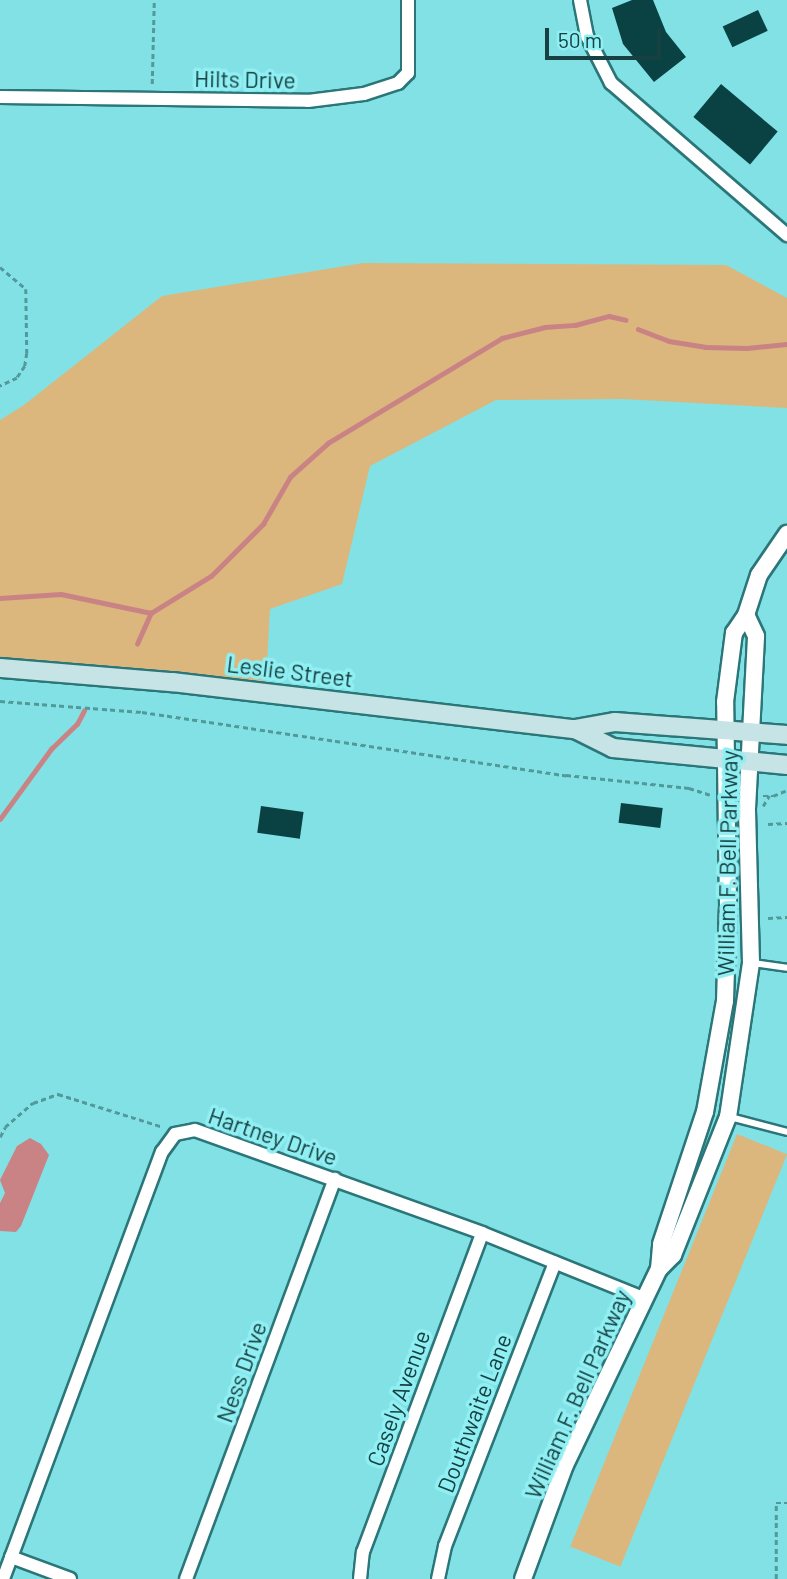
<!DOCTYPE html>
<html>
<head>
<meta charset="utf-8">
<style>
	body { margin:0 }
	#map { position:relative; width:787px; height:1579px; overflow:hidden; background:#82e1e4; font-family:Barlow,sans-serif }
	div>[style] { position:absolute }
	.green>* { inset:0; background:#dbb77e; transform-origin:0 0 }
	.water>* { inset:0; background:#ca8385 }
	.stream>* { height:4.5px; margin:-2.25px; padding:0 2.25px; transform-origin:2.25px; border-radius:2.25px; background:#ca8385 }
	.building>* { inset:0; background:#0a4244; transform-origin:0 0 }
	.path>* { height:2.5px; margin-top:-1.25px; transform-origin:0; background:repeating-linear-gradient(90deg,#51999b 0 5px,transparent 0 8.5px) }
	.roads { filter:drop-shadow(2px 0 #2b7679) drop-shadow(-2px 0 #2b7679) drop-shadow(0 2px #2b7679) drop-shadow(0 -2px #2b7679) }
	.service>* { height:6px; margin:-3px; padding:0 3px; transform-origin:3px; border-radius:3px; background:#fff }
	.minor>* { height:12px; margin:-6px; padding:0 6px; transform-origin:6px; border-radius:6px; background:#fff }
	.tertiary>* { height:16px; margin:-8px; padding:0 8px; transform-origin:8px; border-radius:8px; background:#fff }
	.secondary>* { height:18px; margin:-9px; padding:0 9px; transform-origin:9px; border-radius:9px; background:#c6e4e5 }
	span { translate:-50% -50%; white-space:nowrap; text-align:center; line-height:1.15; -webkit-text-stroke:7px #8feff2; paint-order:stroke }
	.street-label { font-size:23px; color:#164041 }
	.scale { position:absolute; left:545px; top:28px; width:116px; height:32px; box-sizing:border-box; border:4px solid #164041; border-top:0; padding-left:9px; font-size:21px; line-height:24px; white-space:nowrap; color:#164041; -webkit-text-stroke:5px #8feff2; paint-order:stroke }
</style>
</head>
<body>
<div id="map">
	<div class="green">
		<div style="clip-path:polygon(363px 263px,726px 265px,787px 298px,787px 408px,623px 399px,496px 400px,370px 466px,342px 584px,270px 609px,266px 681px,0 664px,0 420px,24px 405px,162px 296px)"></div>
		<div style="left:737px;top:1134px;width:54px;height:445px;rotate:22deg"></div>
	</div>
	<div class="water">
		<div style="clip-path:polygon(30px 1138px,41px 1144px,49px 1155px,21px 1226px,16px 1232px,0 1231px,0 1203px,5px 1193px,0 1180px,17px 1146px)"></div>
	</div>
	<div class="stream">
		<div style="left:638px;top:329px;width:33px;rotate:21deg"></div>
		<div style="left:669px;top:341px;width:36px;rotate:9deg"></div>
		<div style="left:705px;top:347px;width:42px;rotate:1.4deg"></div>
		<div style="left:747px;top:348px;width:40px;rotate:-5.7deg"></div>
		<div style="left:0;top:598px;width:61px;rotate:-3.8deg"></div>
		<div style="left:61px;top:594px;width:92px;rotate:11.9deg"></div>
		<div style="left:137px;top:644px;width:34px;rotate:-66deg"></div>
		<div style="left:151px;top:613px;width:70px;rotate:-31.7deg"></div>
		<div style="left:211px;top:576px;width:74px;rotate:-45deg"></div>
		<div style="left:263px;top:524px;width:54px;rotate:-60.1deg"></div>
		<div style="left:290px;top:477px;width:51px;rotate:-41.8deg"></div>
		<div style="left:328px;top:443px;width:203px;rotate:-31.1deg"></div>
		<div style="left:502px;top:338px;width:44px;rotate:-14.3deg"></div>
		<div style="left:545px;top:327px;width:30px;rotate:-4deg"></div>
		<div style="left:575px;top:325px;width:35px;rotate:-15deg"></div>
		<div style="left:609px;top:316px;width:17px;rotate:13deg"></div>
		<div style="left:0;top:819px;width:87px;rotate:-53.9deg"></div>
		<div style="left:51px;top:749px;width:36px;rotate:-44deg"></div>
		<div style="left:77px;top:724px;width:15px;rotate:-62deg"></div>
	</div>
	<div class="building">
		<div style="clip-path:polygon(632px 0,653px 0,666px 32px,686px 57px,654px 82px,623px 44px,612px 8px)"></div>
		<div style="left:758px;top:10px;width:23px;height:39px;rotate:65deg"></div>
		<div style="left:721px;top:84px;width:74px;height:43px;rotate:40deg"></div>
		<div style="left:621px;top:803px;width:42px;height:20px;rotate:7deg"></div>
		<div style="left:261px;top:806px;width:43px;height:27px;rotate:8deg"></div>
	</div>
	<div class="path">
		<div style="left:152px;top:84px;width:84px;rotate:-88.6deg"></div>
		<div style="left:0;top:267px;width:34px;rotate:40deg"></div>
		<div style="left:26px;top:289px;width:64px;rotate:89.1deg"></div>
		<div style="left:27px;top:353px;width:13px;rotate:99deg"></div>
		<div style="left:25px;top:366px;width:14px;rotate:124deg"></div>
		<div style="left:17px;top:378px;width:19px;rotate:155deg"></div>
		<div style="left:0;top:701px;width:142px;rotate:4.4deg"></div>
		<div style="left:142px;top:712px;width:429px;rotate:8.5deg"></div>
		<div style="left:566px;top:775px;width:124px;rotate:6deg"></div>
		<div style="left:689px;top:788px;width:22px;rotate:18deg"></div>
		<div style="left:763px;top:796px;width:10px"></div>
		<div style="left:773px;top:796px;width:15px;rotate:-23deg"></div>
		<div style="left:763px;top:806px;width:12px;rotate:-59deg"></div>
		<div style="left:768px;top:824px;width:19px;rotate:-3deg"></div>
		<div style="left:768px;top:918px;width:19px;rotate:-3deg"></div>
		<div style="left:0;top:1137px;width:11px;rotate:-63deg"></div>
		<div style="left:5px;top:1127px;width:37px;rotate:-41deg"></div>
		<div style="left:33px;top:1103px;width:27px;rotate:-20deg"></div>
		<div style="left:58px;top:1094px;width:110px;rotate:17.4deg"></div>
		<div style="left:776px;top:1579px;width:76px;rotate:-90deg"></div>
		<div style="left:776px;top:1503px;width:11px"></div>
	</div>
	<div class="roads">
		<div class="service">
			<div style="left:753px;top:963px;width:34px;rotate:8deg"></div>
			<div style="left:730px;top:1117px;width:59px;rotate:14.7deg"></div>
		</div>
		<div class="minor">
			<div style="left:580px;top:0;width:37px;rotate:79deg"></div>
			<div style="left:587px;top:36px;width:53px;rotate:62.9deg"></div>
			<div style="left:611px;top:83px;width:233px;rotate:40.8deg"></div>
			<div style="left:0;top:97px;width:308px;rotate:0.7deg"></div>
			<div style="left:308px;top:101px;width:56px;rotate:-7.1deg"></div>
			<div style="left:364px;top:94px;width:36px;rotate:-18deg"></div>
			<div style="left:398px;top:83px;width:14px;rotate:-45deg"></div>
			<div style="left:408px;top:73px;width:73px;rotate:-90deg"></div>
			<div style="left:11px;top:1557px;width:63px;rotate:20.4deg"></div>
			<div style="left:3px;top:1579px;width:456px;rotate:-69.6deg"></div>
			<div style="left:162px;top:1152px;width:22px;rotate:-54deg"></div>
			<div style="left:175px;top:1134px;width:20px;rotate:-11deg"></div>
			<div style="left:195px;top:1130px;width:305px;rotate:19.7deg"></div>
			<div style="left:482px;top:1233px;width:176px;rotate:22deg"></div>
			<div style="left:186px;top:1579px;width:427px;rotate:-69.6deg"></div>
			<div style="left:360px;top:1579px;width:27px;rotate:-84deg"></div>
			<div style="left:363px;top:1552px;width:340px;rotate:-69.5deg"></div>
			<div style="left:438px;top:1579px;width:34px;rotate:-78deg"></div>
			<div style="left:445px;top:1546px;width:304px;rotate:-68.8deg"></div>
		</div>
		<div class="tertiary">
			<div style="left:659px;top:1269px;width:25px;rotate:-85deg"></div>
			<div style="left:661px;top:1244px;width:139px;rotate:-71.6deg"></div>
			<div style="left:705px;top:1112px;width:113px;rotate:-79.8deg"></div>
			<div style="left:725px;top:1001px;width:96px;rotate:-88.2deg"></div>
			<div style="left:728px;top:905px;width:203px;rotate:-90.8deg"></div>
			<div style="left:725px;top:702px;width:70px;rotate:-82.6deg"></div>
			<div style="left:734px;top:633px;width:22px;rotate:-56deg"></div>
			<div style="left:746px;top:615px;width:42px;rotate:-72deg"></div>
			<div style="left:759px;top:575px;width:50px;rotate:-55.7deg"></div>
			<div style="left:523px;top:1579px;width:121px;rotate:-69.8deg"></div>
			<div style="left:565px;top:1465px;width:217px;rotate:-64.4deg"></div>
			<div style="left:659px;top:1269px;width:20px;rotate:-45deg"></div>
			<div style="left:673px;top:1255px;width:149px;rotate:-68.3deg"></div>
			<div style="left:728px;top:1117px;width:156px;rotate:-81.5deg"></div>
			<div style="left:751px;top:963px;width:154px;rotate:-91.5deg"></div>
			<div style="left:747px;top:809px;width:173px;rotate:-87deg"></div>
			<div style="left:756px;top:636px;width:23px;rotate:-115deg"></div>
		</div>
		<div class="secondary">
			<div style="left:0;top:668px;width:173px;rotate:4.7deg"></div>
			<div style="left:172px;top:682px;width:406px;rotate:6.7deg"></div>
			<div style="left:575px;top:729px;width:41px;rotate:-9.9deg"></div>
			<div style="left:615px;top:722px;width:172px;rotate:4.3deg"></div>
			<div style="left:575px;top:729px;width:42px;rotate:26.6deg"></div>
			<div style="left:613px;top:748px;width:175px;rotate:5.6deg"></div>
		</div>
	</div>
	<div class="street-label">
		<span style="left:245px;top:79px;rotate:1deg">Hilts Drive</span>
		<span style="left:290px;top:671px;rotate:7deg">Leslie Street</span>
		<span style="left:727px;top:863px;rotate:-89deg">William F. Bell Parkway</span>
		<span style="left:273px;top:1136px;rotate:19deg">Hartney Drive</span>
		<span style="left:241px;top:1372px;rotate:-70deg">Ness Drive</span>
		<span style="left:577px;top:1394px;rotate:-66deg">William F. Bell Parkway</span>
		<span style="left:398px;top:1398px;rotate:-70deg">Casely Avenue</span>
		<span style="left:474px;top:1413px;rotate:-69deg">Douthwaite Lane</span>
	</div>
	<div class="scale">50 m</div>
</div>
</body>
</html>
